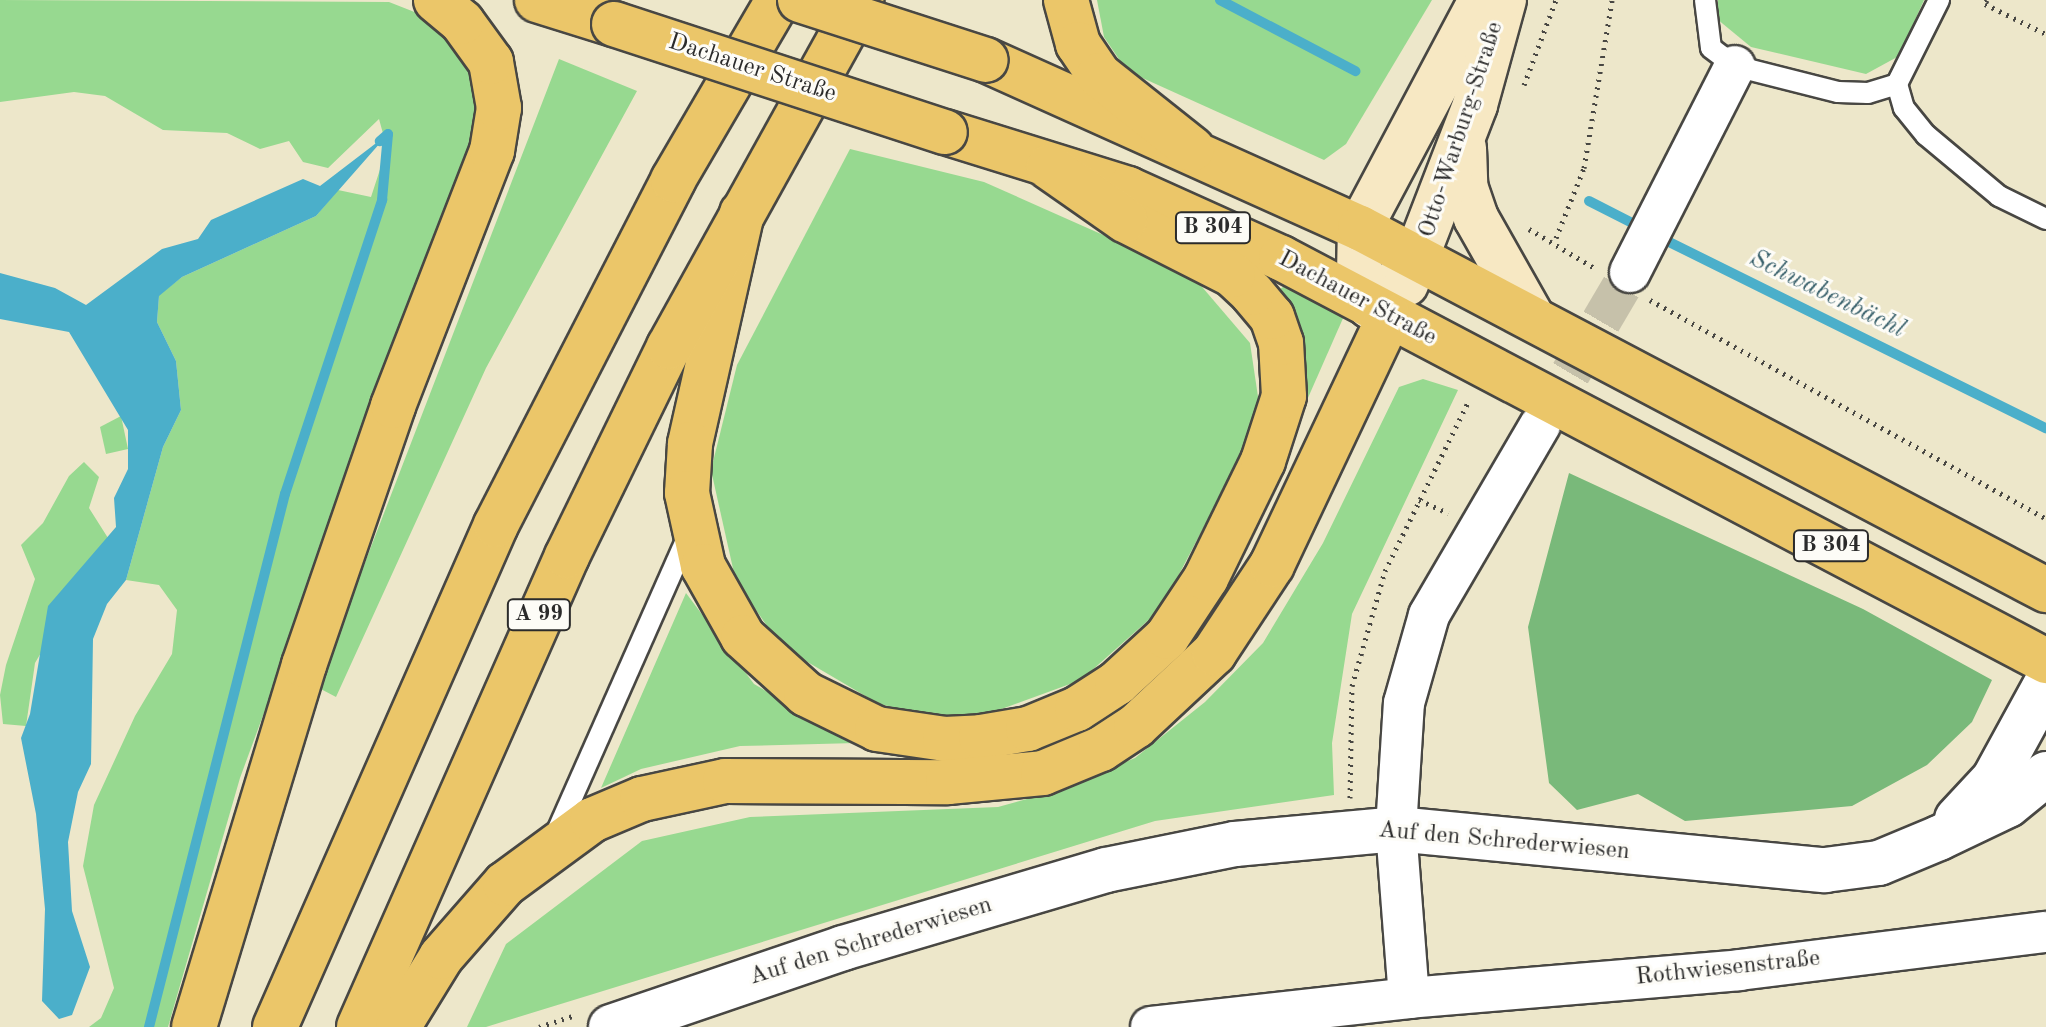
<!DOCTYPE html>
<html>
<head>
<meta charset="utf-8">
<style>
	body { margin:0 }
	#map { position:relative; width:2046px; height:1027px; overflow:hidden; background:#ede7ca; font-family:"Old Standard TT",serif }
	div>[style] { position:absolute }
	.green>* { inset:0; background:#97d990 }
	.forest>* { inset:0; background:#79b97a }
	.water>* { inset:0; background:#4bafca }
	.stream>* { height:10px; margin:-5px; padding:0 5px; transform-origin:5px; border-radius:5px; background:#4bafca }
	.minor-tunnel>* { height:40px; margin-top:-20px; transform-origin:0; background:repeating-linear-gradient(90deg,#c6c1aa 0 40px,transparent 0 60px) }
	.path>* { height:5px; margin-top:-2.5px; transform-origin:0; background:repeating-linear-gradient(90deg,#484743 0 2px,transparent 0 8px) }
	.roads { filter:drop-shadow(2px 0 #484743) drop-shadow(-2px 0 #484743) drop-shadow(0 2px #484743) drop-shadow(0 -2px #484743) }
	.service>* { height:20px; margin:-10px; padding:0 10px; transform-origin:10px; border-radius:10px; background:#fff }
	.minor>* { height:40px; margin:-20px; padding:0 20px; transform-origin:20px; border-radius:20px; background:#fff }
	.tertiary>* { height:44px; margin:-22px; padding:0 22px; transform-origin:22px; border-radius:22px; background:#fff }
	.secondary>* { height:44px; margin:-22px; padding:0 22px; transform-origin:22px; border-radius:22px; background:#f7e8c3 }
	.primary>* { height:44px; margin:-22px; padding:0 22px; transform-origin:22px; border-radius:22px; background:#ebc669 }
	.motorway>* { height:44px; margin:-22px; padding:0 22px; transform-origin:22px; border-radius:22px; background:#ebc669 }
	.bridges { filter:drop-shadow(2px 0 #484743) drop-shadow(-2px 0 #484743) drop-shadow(0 2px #484743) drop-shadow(0 -2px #484743) }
	.primary-bridge>* { height:44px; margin:-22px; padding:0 22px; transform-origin:22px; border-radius:22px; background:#ebc669 }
	span { translate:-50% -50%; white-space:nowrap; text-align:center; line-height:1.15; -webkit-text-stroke:6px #fdfcf7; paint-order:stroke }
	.shield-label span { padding:2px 6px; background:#fdfcf7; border:2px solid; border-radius:6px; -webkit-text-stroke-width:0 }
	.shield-label { font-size:22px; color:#2b2b2b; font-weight:700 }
	.street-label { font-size:24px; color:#2b2b2b }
	.water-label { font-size:26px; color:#38606b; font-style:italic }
</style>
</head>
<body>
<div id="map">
	<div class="green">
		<div style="clip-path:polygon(0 0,389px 2px,417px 13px,448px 37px,467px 66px,480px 106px,473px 145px,240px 778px,168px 1027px,89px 1027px,101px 1018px,114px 988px,83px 866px,94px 805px,135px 716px,172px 654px,177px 610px,159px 585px,126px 580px,163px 447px,181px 410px,176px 361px,157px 322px,159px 295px,182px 277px,316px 216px,338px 190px,371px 197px,387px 148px,379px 119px,328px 168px,303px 162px,289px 141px,260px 149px,227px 133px,163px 130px,105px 96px,74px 92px,0 102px)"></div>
		<div style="clip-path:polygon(1097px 0,1432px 0,1346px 144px,1324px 160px,1127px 71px,1104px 37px)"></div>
		<div style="clip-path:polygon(1718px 0,1924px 0,1899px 56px,1866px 74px,1751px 47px,1717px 19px)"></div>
		<div style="clip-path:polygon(559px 59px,637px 91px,486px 368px,336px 697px,317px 687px)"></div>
		<div style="clip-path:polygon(850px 149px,984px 182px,1191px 274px,1250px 343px,1261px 417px,1161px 609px,1081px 680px,963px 723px,879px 704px,782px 647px,736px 582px,711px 470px,737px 365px)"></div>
		<div style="clip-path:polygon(1286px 285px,1344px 316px,1300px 416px,1277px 291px)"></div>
		<div style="clip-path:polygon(1423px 379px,1458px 390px,1352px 614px,1332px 743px,1334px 795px,1155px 821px,486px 1027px,467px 1027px,506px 944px,642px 841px,750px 817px,998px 807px,1056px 791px,1135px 758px,1205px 702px,1263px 643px,1323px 543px,1399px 387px)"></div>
		<div style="clip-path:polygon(121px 416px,128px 449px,106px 454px,100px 427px)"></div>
		<div style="clip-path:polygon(84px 462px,99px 477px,89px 508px,108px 538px,35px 663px,26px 726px,3px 724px,0 695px,6px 665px,35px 579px,21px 545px,43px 523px,69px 476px)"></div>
		<div style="clip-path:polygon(686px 593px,754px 684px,856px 743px,740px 746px,641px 769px,601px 788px)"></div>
	</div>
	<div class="forest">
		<div style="clip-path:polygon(1569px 473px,1863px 609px,1992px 680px,1972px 722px,1927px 765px,1852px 806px,1685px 821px,1638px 794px,1577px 810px,1549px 783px,1528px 627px)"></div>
	</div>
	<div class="water">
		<div style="clip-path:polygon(388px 134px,316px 216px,182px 277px,159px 296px,157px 322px,176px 361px,181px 410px,163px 447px,126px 580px,107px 604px,93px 639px,91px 764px,78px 792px,68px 842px,72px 911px,90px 967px,72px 1015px,59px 1019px,42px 1001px,45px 909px,36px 814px,21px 738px,30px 714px,48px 606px,116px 527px,114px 498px,128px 469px,128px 430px,69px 332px,0 319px,0 273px,55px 288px,86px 305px,162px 249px,198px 239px,211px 220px,303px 179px,320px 186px)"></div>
	</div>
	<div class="stream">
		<div style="left:1220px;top:0;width:153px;rotate:27.7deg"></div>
		<div style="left:1589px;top:201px;width:62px;rotate:27deg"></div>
		<div style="left:1659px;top:237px;width:432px;rotate:26.3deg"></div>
		<div style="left:149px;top:1027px;width:550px;rotate:-75.69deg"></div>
		<div style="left:285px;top:494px;width:310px;rotate:-71.7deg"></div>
		<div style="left:382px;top:200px;width:66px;rotate:-84.8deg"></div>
		<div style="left:388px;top:134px;width:11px;rotate:139deg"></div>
	</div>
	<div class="minor-tunnel">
		<div style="left:1540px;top:425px;width:178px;rotate:-59.5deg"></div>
	</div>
	<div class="path">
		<div style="left:1987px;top:0;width:4px;rotate:117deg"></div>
		<div style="left:1985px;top:4px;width:68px;rotate:26.2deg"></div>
		<div style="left:1524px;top:85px;width:91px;rotate:-69.4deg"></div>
		<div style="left:1529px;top:229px;width:78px;rotate:30.8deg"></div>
		<div style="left:1556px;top:238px;width:75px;rotate:-68.2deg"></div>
		<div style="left:1584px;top:168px;width:170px;rotate:-80.5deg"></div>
		<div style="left:1650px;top:300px;width:453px;rotate:28.9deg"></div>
		<div style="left:1419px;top:500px;width:32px;rotate:24deg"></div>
		<div style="left:1350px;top:798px;width:112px;rotate:-89deg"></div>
		<div style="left:1352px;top:686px;width:120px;rotate:-74deg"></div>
		<div style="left:1385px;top:571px;width:191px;rotate:-63.8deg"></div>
		<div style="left:539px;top:1027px;width:39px;rotate:-18deg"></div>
	</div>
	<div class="roads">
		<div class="service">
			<div style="left:1705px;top:0;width:48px;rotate:82.9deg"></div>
			<div style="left:1711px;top:48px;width:30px;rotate:37deg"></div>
			<div style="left:1735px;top:66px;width:106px;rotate:14.2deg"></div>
			<div style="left:1838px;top:92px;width:30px;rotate:2deg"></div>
			<div style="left:1868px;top:93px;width:30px;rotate:-17deg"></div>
			<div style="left:1939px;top:0;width:94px;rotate:116.6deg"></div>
			<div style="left:1897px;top:84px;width:25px;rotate:74deg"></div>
			<div style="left:1904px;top:108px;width:35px;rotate:51deg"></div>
			<div style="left:1926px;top:135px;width:95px;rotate:39.9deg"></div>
			<div style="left:1999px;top:196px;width:52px;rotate:26.1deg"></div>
			<div style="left:555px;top:836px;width:331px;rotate:-66.1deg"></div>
		</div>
		<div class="minor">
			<div style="left:1630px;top:272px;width:231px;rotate:-63deg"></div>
			<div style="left:1409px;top:998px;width:169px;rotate:-94.4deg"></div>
			<div style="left:1396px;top:829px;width:126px;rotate:-86.4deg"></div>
			<div style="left:1404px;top:703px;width:91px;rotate:-74.1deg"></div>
			<div style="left:1429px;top:615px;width:220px;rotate:-59.7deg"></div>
			<div style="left:1151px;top:1027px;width:260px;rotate:-6.4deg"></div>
			<div style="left:1409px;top:998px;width:331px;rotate:-4.8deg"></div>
			<div style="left:1739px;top:970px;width:309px;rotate:-7.1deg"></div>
		</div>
		<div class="tertiary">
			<div style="left:1957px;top:819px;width:54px;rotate:-47.2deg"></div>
			<div style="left:1994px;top:779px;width:108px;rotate:-61.3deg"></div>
			<div style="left:611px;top:1027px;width:245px;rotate:-18.8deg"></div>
			<div style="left:843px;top:948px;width:274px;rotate:-16.5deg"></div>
			<div style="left:1106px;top:870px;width:132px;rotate:-11.4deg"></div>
			<div style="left:1235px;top:844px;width:162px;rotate:-5.3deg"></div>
			<div style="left:1396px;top:829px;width:431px;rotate:5.5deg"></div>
			<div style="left:1825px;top:870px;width:54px;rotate:-7.4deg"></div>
			<div style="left:1879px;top:863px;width:65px;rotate:-22.6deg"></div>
			<div style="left:1939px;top:838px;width:76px;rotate:-25.6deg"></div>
			<div style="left:2008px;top:805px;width:49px;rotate:-39.2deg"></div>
		</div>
		<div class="secondary">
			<div style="left:1464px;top:148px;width:38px;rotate:88deg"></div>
			<div style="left:1465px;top:186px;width:34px;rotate:71deg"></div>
			<div style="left:1476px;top:218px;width:114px;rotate:60.5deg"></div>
			<div style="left:1419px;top:259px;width:68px;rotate:136.2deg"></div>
			<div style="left:1370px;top:306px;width:34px;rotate:-109deg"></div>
			<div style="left:1359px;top:274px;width:46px;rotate:-88.8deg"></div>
			<div style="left:1360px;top:228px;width:258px;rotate:-62deg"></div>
			<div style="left:1406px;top:284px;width:192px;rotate:-68.9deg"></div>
			<div style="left:1475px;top:105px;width:109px;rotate:-74.6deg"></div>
		</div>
		<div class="primary">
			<div style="left:537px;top:0;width:81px;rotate:17.3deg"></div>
			<div style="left:986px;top:60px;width:410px;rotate:24.2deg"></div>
			<div style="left:1360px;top:228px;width:776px;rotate:27.82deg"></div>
			<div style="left:945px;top:132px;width:192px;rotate:17.3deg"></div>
			<div style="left:1128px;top:189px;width:168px;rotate:24.3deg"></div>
			<div style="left:1281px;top:258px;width:865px;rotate:27.78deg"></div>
		</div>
		<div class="motorway">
			<div style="left:1066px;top:0;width:46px;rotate:74.7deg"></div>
			<div style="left:1078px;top:44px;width:37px;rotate:56deg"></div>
			<div style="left:1099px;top:75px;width:119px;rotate:38.5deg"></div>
			<div style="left:742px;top:213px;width:237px;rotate:102.7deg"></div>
			<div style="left:690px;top:444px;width:49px;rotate:93.5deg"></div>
			<div style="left:687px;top:493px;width:75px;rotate:77.6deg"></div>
			<div style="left:703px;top:566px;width:81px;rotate:60.6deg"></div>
			<div style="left:743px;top:637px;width:85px;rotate:42.1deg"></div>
			<div style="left:806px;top:694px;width:79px;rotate:26.2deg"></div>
			<div style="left:877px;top:729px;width:69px;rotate:8.4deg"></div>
			<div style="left:945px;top:739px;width:36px;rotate:-3deg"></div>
			<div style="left:981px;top:737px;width:48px;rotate:-9.7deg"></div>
			<div style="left:1028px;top:729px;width:53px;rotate:-22.2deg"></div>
			<div style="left:1077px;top:709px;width:48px;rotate:-33deg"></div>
			<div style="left:1117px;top:683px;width:68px;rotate:-42.6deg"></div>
			<div style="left:1167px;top:637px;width:71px;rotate:-56.5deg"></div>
			<div style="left:1206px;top:578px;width:130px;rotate:-64deg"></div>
			<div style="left:1263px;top:461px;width:68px;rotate:-72.1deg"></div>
			<div style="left:1284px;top:396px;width:53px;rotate:-93.2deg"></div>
			<div style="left:1281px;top:343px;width:28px;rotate:-109deg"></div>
			<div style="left:1272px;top:317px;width:31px;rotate:-130deg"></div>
			<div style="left:1252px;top:293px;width:26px;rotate:-137deg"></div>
			<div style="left:1233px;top:275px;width:121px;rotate:-153deg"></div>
			<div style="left:1125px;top:220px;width:93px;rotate:-145.1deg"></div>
			<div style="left:194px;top:1027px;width:378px;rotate:-73.1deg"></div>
			<div style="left:304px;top:665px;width:274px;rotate:-71deg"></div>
			<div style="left:393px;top:406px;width:274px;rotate:-68.8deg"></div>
			<div style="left:492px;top:151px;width:44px;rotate:-80.8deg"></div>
			<div style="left:499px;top:108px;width:47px;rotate:-99.9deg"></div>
			<div style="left:491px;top:62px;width:49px;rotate:-125.9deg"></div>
			<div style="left:462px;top:22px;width:34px;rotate:-140deg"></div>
			<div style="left:275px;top:1027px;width:548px;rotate:-66.24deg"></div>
			<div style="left:496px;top:525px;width:388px;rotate:-62.8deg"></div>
			<div style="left:673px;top:180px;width:208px;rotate:-59.7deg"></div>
			<div style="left:359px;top:1027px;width:515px;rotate:-66.17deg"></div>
			<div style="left:567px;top:556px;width:233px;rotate:-64deg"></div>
			<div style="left:669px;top:347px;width:397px;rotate:-61deg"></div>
			<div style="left:398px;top:1027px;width:82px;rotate:-58.4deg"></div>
			<div style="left:441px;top:957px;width:97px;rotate:-48.8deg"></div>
			<div style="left:505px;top:884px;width:108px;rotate:-36.3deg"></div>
			<div style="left:592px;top:820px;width:54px;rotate:-22.8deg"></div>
			<div style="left:642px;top:799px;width:85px;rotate:-12.2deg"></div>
			<div style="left:725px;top:781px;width:223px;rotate:0.3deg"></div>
			<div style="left:948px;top:782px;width:95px;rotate:-5.4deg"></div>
			<div style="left:1043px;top:773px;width:63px;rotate:-22.5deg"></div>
			<div style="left:1101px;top:749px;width:42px;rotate:-33.3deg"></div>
			<div style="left:1136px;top:726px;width:107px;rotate:-43.1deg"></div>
			<div style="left:1214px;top:653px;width:105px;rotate:-56.6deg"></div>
			<div style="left:1272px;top:565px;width:274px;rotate:-64.7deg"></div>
		</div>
	</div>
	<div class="bridges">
		<div class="primary-bridge">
			<div style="left:800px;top:0;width:195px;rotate:17.9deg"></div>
			<div style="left:614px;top:24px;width:348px;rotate:18.1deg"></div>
		</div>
	</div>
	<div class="shield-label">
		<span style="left:1213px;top:228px">B 304</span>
		<span style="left:1831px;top:546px">B 304</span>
		<span style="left:539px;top:615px">A 99</span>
	</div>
	<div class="street-label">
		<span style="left:752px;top:69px;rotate:18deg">Dachauer Straße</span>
		<span style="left:1462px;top:130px;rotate:-72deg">Otto-Warburg-Straße</span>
		<span style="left:1357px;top:299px;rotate:28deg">Dachauer Straße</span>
		<span style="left:1504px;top:842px;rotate:5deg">Auf den Schrederwiesen</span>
		<span style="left:871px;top:942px;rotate:-17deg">Auf den Schrederwiesen</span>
		<span style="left:1728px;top:969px;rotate:-6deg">Rothwiesenstraße</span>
	</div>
	<div class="water-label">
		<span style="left:1827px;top:295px;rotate:26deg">Schwabenbächl</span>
	</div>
</div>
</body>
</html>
